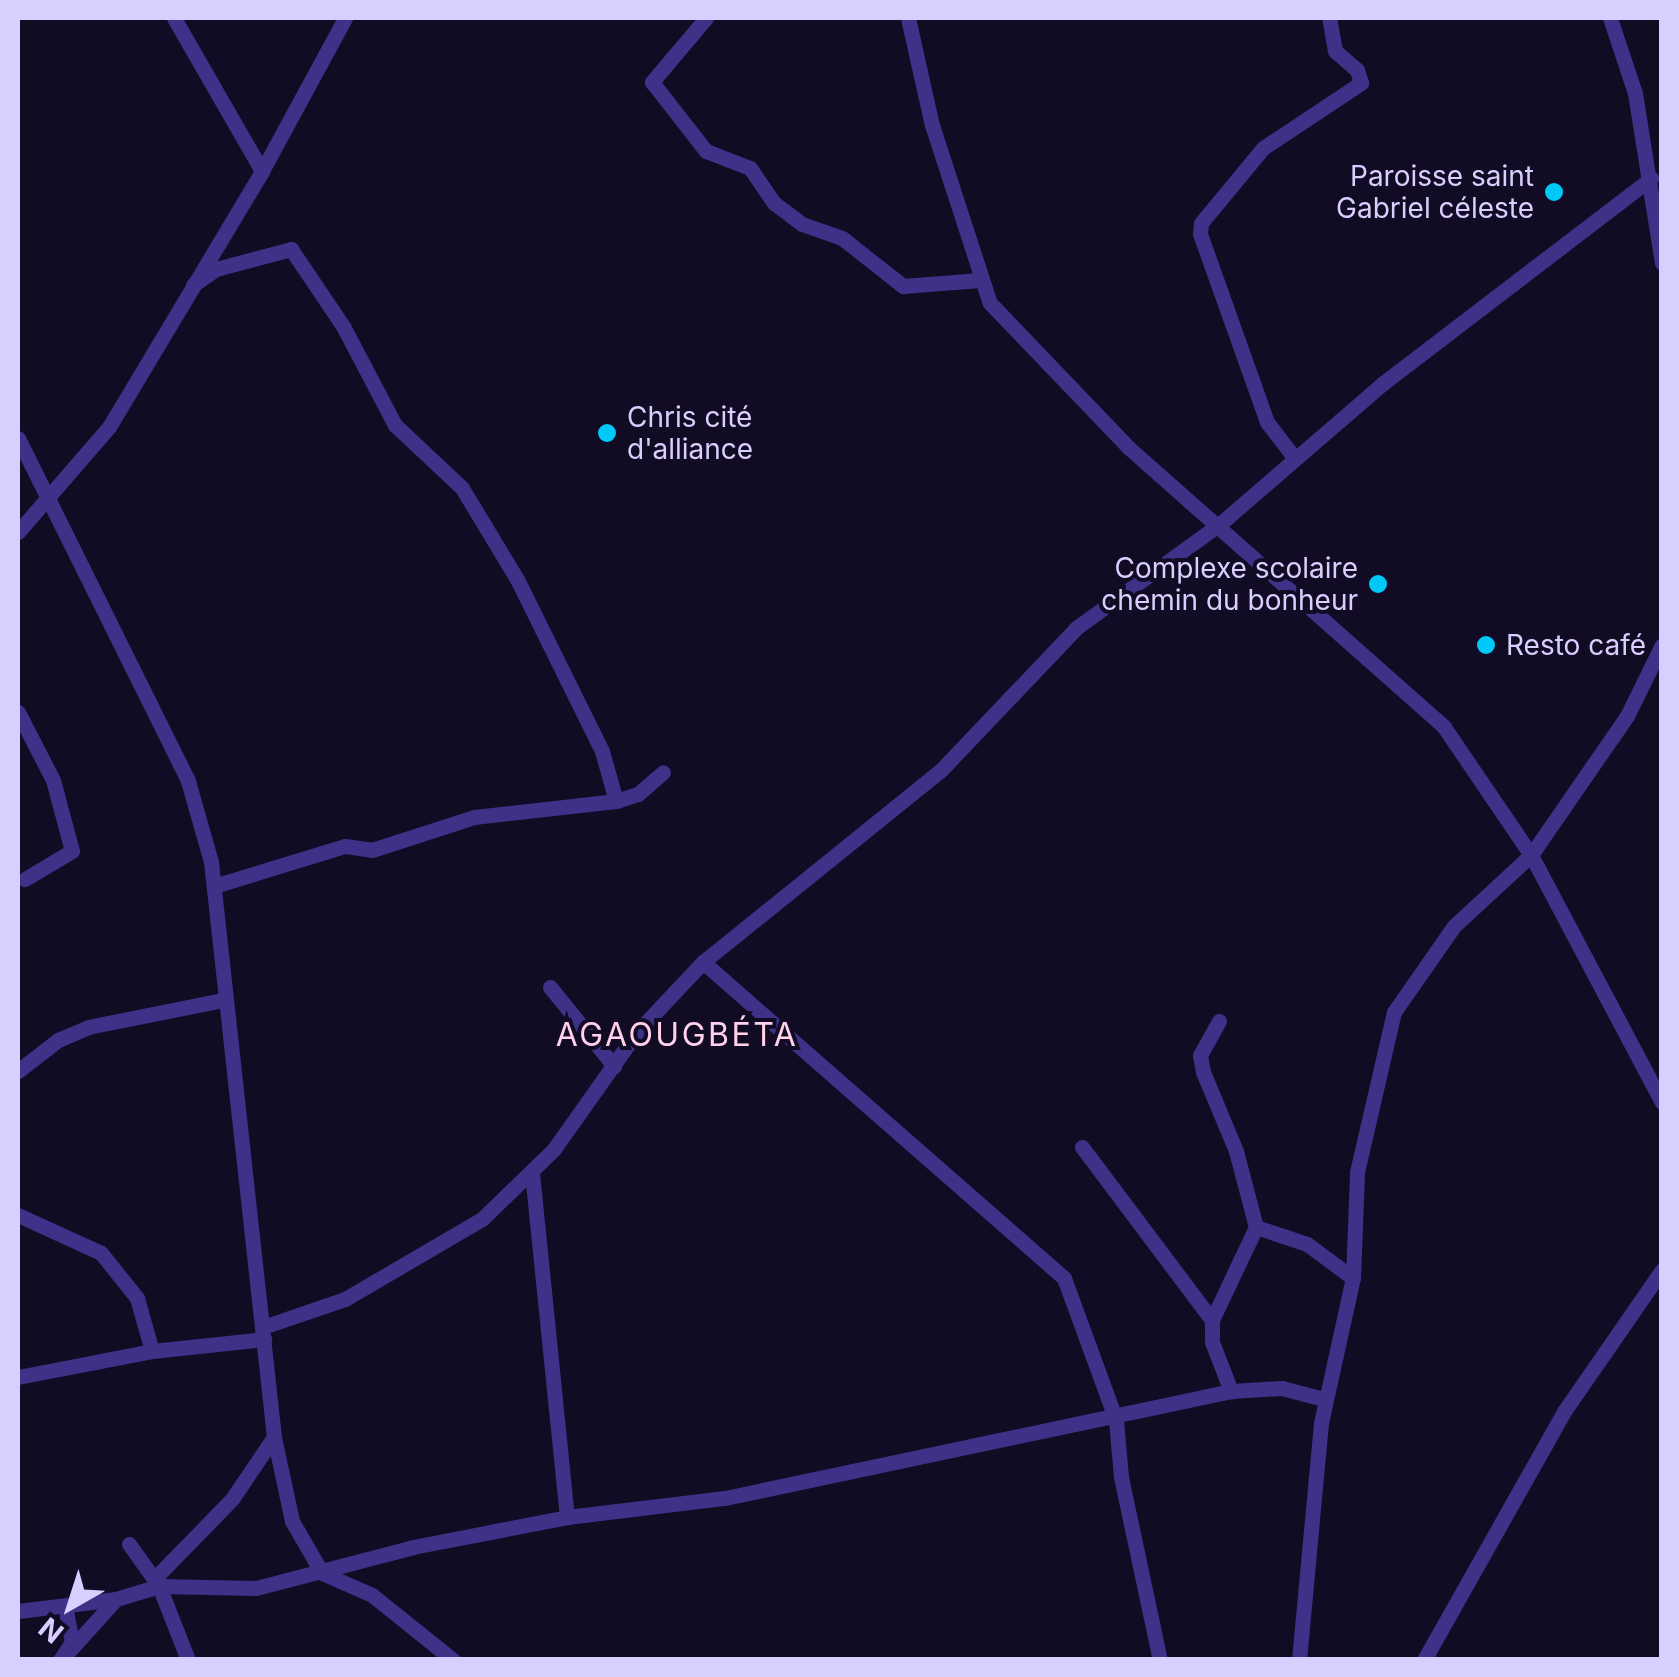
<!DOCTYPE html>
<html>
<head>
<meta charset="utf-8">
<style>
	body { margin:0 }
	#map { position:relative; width:1679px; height:1677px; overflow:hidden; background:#120b24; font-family:Inter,sans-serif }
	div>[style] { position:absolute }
	.minor>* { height:15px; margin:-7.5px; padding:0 7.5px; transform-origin:7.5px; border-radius:7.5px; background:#3d3188 }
	.dots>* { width:28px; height:28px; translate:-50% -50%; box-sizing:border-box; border:5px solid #120b24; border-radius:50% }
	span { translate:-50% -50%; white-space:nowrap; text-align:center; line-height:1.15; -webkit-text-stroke:8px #120b24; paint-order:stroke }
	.poi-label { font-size:28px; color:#d9cfff }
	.right { translate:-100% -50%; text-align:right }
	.left { translate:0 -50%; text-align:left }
	.quarter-label { font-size:32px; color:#ffd1ea; letter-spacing:2.5px }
	.frame { position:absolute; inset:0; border:20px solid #d9cfff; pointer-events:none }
	.north { position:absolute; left:20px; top:1557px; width:100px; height:100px; -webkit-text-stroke:8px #120b24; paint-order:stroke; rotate:219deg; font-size:28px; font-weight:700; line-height:40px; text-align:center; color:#d9cfff }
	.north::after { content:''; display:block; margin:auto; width:35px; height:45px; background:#d9cfff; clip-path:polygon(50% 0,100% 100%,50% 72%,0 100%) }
</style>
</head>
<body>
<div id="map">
	<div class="minor">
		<div style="left:174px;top:18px;width:177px;rotate:60.1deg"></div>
		<div style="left:706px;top:18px;width:84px;rotate:130.2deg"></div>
		<div style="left:652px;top:82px;width:88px;rotate:52deg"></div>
		<div style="left:706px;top:151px;width:47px;rotate:21.1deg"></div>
		<div style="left:750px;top:168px;width:42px;rotate:55.6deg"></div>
		<div style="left:774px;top:203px;width:35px;rotate:37deg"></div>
		<div style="left:802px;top:224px;width:42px;rotate:19.3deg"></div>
		<div style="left:842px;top:238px;width:78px;rotate:38.2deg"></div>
		<div style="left:903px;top:286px;width:77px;rotate:-4.5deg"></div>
		<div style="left:908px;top:18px;width:110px;rotate:77.4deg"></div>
		<div style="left:932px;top:125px;width:187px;rotate:72deg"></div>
		<div style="left:990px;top:303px;width:201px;rotate:46.2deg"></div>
		<div style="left:1129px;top:448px;width:421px;rotate:41.5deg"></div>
		<div style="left:1444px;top:727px;width:155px;rotate:55.8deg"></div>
		<div style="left:1531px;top:855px;width:280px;rotate:62.1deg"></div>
		<div style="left:1610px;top:18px;width:79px;rotate:71.6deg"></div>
		<div style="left:1635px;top:93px;width:172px;rotate:81deg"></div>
		<div style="left:193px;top:285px;width:28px;rotate:-35deg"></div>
		<div style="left:216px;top:269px;width:78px;rotate:-14.9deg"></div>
		<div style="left:291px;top:249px;width:93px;rotate:56deg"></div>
		<div style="left:343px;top:326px;width:112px;rotate:62.3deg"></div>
		<div style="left:395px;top:425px;width:92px;rotate:43.2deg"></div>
		<div style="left:462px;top:488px;width:106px;rotate:58.9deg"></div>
		<div style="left:517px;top:579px;width:192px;rotate:63.7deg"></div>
		<div style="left:602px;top:751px;width:52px;rotate:74.4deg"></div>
		<div style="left:18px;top:438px;width:383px;rotate:63.6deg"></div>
		<div style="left:188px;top:781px;width:84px;rotate:74.1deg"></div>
		<div style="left:211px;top:862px;width:578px;rotate:83.75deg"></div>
		<div style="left:274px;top:1437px;width:86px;rotate:77.9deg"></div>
		<div style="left:292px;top:1521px;width:60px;rotate:60deg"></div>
		<div style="left:322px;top:1573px;width:55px;rotate:23.7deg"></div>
		<div style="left:372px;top:1595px;width:104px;rotate:38.7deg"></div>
		<div style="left:1293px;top:456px;width:43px;rotate:-127.4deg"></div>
		<div style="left:1267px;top:422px;width:200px;rotate:-109.6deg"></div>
		<div style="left:1200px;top:234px;width:11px;rotate:-85deg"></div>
		<div style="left:1201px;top:223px;width:97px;rotate:-50.4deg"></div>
		<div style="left:1263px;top:148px;width:118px;rotate:-33.6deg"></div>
		<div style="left:1361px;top:83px;width:14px;rotate:-107deg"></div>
		<div style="left:1357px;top:70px;width:29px;rotate:-139deg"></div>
		<div style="left:1335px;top:51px;width:34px;rotate:-100deg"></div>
		<div style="left:18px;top:532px;width:139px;rotate:-49.1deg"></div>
		<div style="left:109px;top:427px;width:298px;rotate:-59.1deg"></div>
		<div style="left:262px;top:171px;width:174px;rotate:-61.5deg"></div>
		<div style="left:18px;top:712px;width:76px;rotate:62.8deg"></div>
		<div style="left:53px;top:780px;width:73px;rotate:75deg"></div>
		<div style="left:72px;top:851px;width:55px;rotate:149.2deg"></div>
		<div style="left:214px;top:886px;width:137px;rotate:-17deg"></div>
		<div style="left:345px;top:846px;width:27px;rotate:8deg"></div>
		<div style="left:372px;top:850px;width:107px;rotate:-17.9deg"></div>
		<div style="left:474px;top:817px;width:143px;rotate:-6.4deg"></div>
		<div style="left:616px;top:801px;width:23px;rotate:-18deg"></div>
		<div style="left:638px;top:794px;width:33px;rotate:-41deg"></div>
		<div style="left:703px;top:962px;width:480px;rotate:41.2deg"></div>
		<div style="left:1064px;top:1278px;width:151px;rotate:69.9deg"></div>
		<div style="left:1116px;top:1420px;width:57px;rotate:85deg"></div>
		<div style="left:1121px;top:1477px;width:187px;rotate:78deg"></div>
		<div style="left:550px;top:987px;width:102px;rotate:51deg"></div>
		<div style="left:1219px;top:1021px;width:39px;rotate:119deg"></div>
		<div style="left:1200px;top:1055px;width:17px;rotate:80deg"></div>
		<div style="left:1203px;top:1072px;width:86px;rotate:67.3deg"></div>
		<div style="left:1236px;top:1151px;width:79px;rotate:75.3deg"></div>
		<div style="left:1256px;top:1227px;width:103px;rotate:115.3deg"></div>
		<div style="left:1212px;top:1320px;width:22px;rotate:90deg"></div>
		<div style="left:1212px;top:1342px;width:53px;rotate:68.8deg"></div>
		<div style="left:18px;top:1071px;width:51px;rotate:-37.8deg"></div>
		<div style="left:58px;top:1040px;width:33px;rotate:-23deg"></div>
		<div style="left:88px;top:1027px;width:138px;rotate:-11.3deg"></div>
		<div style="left:1082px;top:1147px;width:216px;rotate:53.1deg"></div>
		<div style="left:532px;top:1173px;width:346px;rotate:84.2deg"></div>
		<div style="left:18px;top:1215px;width:91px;rotate:24.6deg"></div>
		<div style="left:101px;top:1253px;width:58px;rotate:51.3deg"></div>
		<div style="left:137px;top:1298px;width:55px;rotate:74.2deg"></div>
		<div style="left:1256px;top:1227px;width:54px;rotate:18.4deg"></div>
		<div style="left:1307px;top:1244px;width:57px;rotate:36.5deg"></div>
		<div style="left:263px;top:1327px;width:87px;rotate:-18.9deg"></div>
		<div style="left:345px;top:1299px;width:159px;rotate:-30.3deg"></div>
		<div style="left:482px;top:1219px;width:100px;rotate:-44.2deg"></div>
		<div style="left:554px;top:1149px;width:142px;rotate:-54.7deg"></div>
		<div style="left:636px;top:1033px;width:98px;rotate:-46.7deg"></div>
		<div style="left:703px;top:962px;width:306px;rotate:-38.9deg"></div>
		<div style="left:941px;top:770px;width:196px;rotate:-46.4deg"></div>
		<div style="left:1076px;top:628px;width:179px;rotate:-35.9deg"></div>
		<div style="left:1221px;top:523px;width:213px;rotate:-40.8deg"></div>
		<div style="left:1382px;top:384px;width:339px;rotate:-37.4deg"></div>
		<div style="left:18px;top:1377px;width:136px;rotate:-11deg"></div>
		<div style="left:152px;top:1351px;width:113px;rotate:-6.1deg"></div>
		<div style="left:129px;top:1544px;width:52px;rotate:54.5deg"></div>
		<div style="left:159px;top:1586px;width:79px;rotate:68.6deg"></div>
		<div style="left:154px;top:1579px;width:112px;rotate:-45.7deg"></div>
		<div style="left:232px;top:1499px;width:75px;rotate:-55.9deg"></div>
		<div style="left:18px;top:1611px;width:99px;rotate:-7deg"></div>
		<div style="left:116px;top:1599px;width:45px;rotate:-16.8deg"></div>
		<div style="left:159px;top:1586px;width:97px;rotate:1.2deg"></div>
		<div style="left:256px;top:1588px;width:162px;rotate:-14.6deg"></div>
		<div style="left:413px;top:1547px;width:157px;rotate:-11deg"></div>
		<div style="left:567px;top:1517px;width:159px;rotate:-6.9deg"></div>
		<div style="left:725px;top:1498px;width:517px;rotate:-11.94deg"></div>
		<div style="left:1231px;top:1391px;width:51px;rotate:-3.4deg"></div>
		<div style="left:1282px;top:1388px;width:43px;rotate:14.7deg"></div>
		<div style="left:70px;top:1650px;width:69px;rotate:-48deg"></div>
		<div style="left:60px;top:1660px;width:22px;rotate:-56deg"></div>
		<div style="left:72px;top:1642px;width:36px;rotate:-101deg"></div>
		<div style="left:1299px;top:1660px;width:238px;rotate:-84.7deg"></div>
		<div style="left:1321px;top:1423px;width:148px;rotate:-77.6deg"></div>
		<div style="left:1353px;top:1278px;width:106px;rotate:-87.8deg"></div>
		<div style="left:1357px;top:1172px;width:164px;rotate:-77deg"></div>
		<div style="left:1394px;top:1012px;width:105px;rotate:-55.1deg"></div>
		<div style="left:1454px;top:926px;width:105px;rotate:-42.7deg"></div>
		<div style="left:1531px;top:855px;width:169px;rotate:-55.4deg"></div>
		<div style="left:1627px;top:716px;width:79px;rotate:-63.8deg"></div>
		<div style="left:1424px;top:1660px;width:287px;rotate:-60.6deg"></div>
		<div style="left:1565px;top:1410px;width:170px;rotate:-55.3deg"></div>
	</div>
	<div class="dots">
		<div style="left:1554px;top:192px;background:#00c9fa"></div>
		<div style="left:607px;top:433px;background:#00c9fa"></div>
		<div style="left:1378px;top:584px;background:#00c9fa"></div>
		<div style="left:1486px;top:645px;background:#00c9fa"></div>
	</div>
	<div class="poi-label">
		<span class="right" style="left:1534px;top:192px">Paroisse saint<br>Gabriel céleste</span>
		<span class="left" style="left:627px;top:433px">Chris cité<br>d'alliance</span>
		<span class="right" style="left:1358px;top:584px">Complexe scolaire<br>chemin du bonheur</span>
		<span class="left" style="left:1506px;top:645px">Resto café</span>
	</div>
	<div class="quarter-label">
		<span style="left:677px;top:1035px">AGAOUGBÉTA</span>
	</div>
	<div class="frame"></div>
	<div class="north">N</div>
</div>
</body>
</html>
